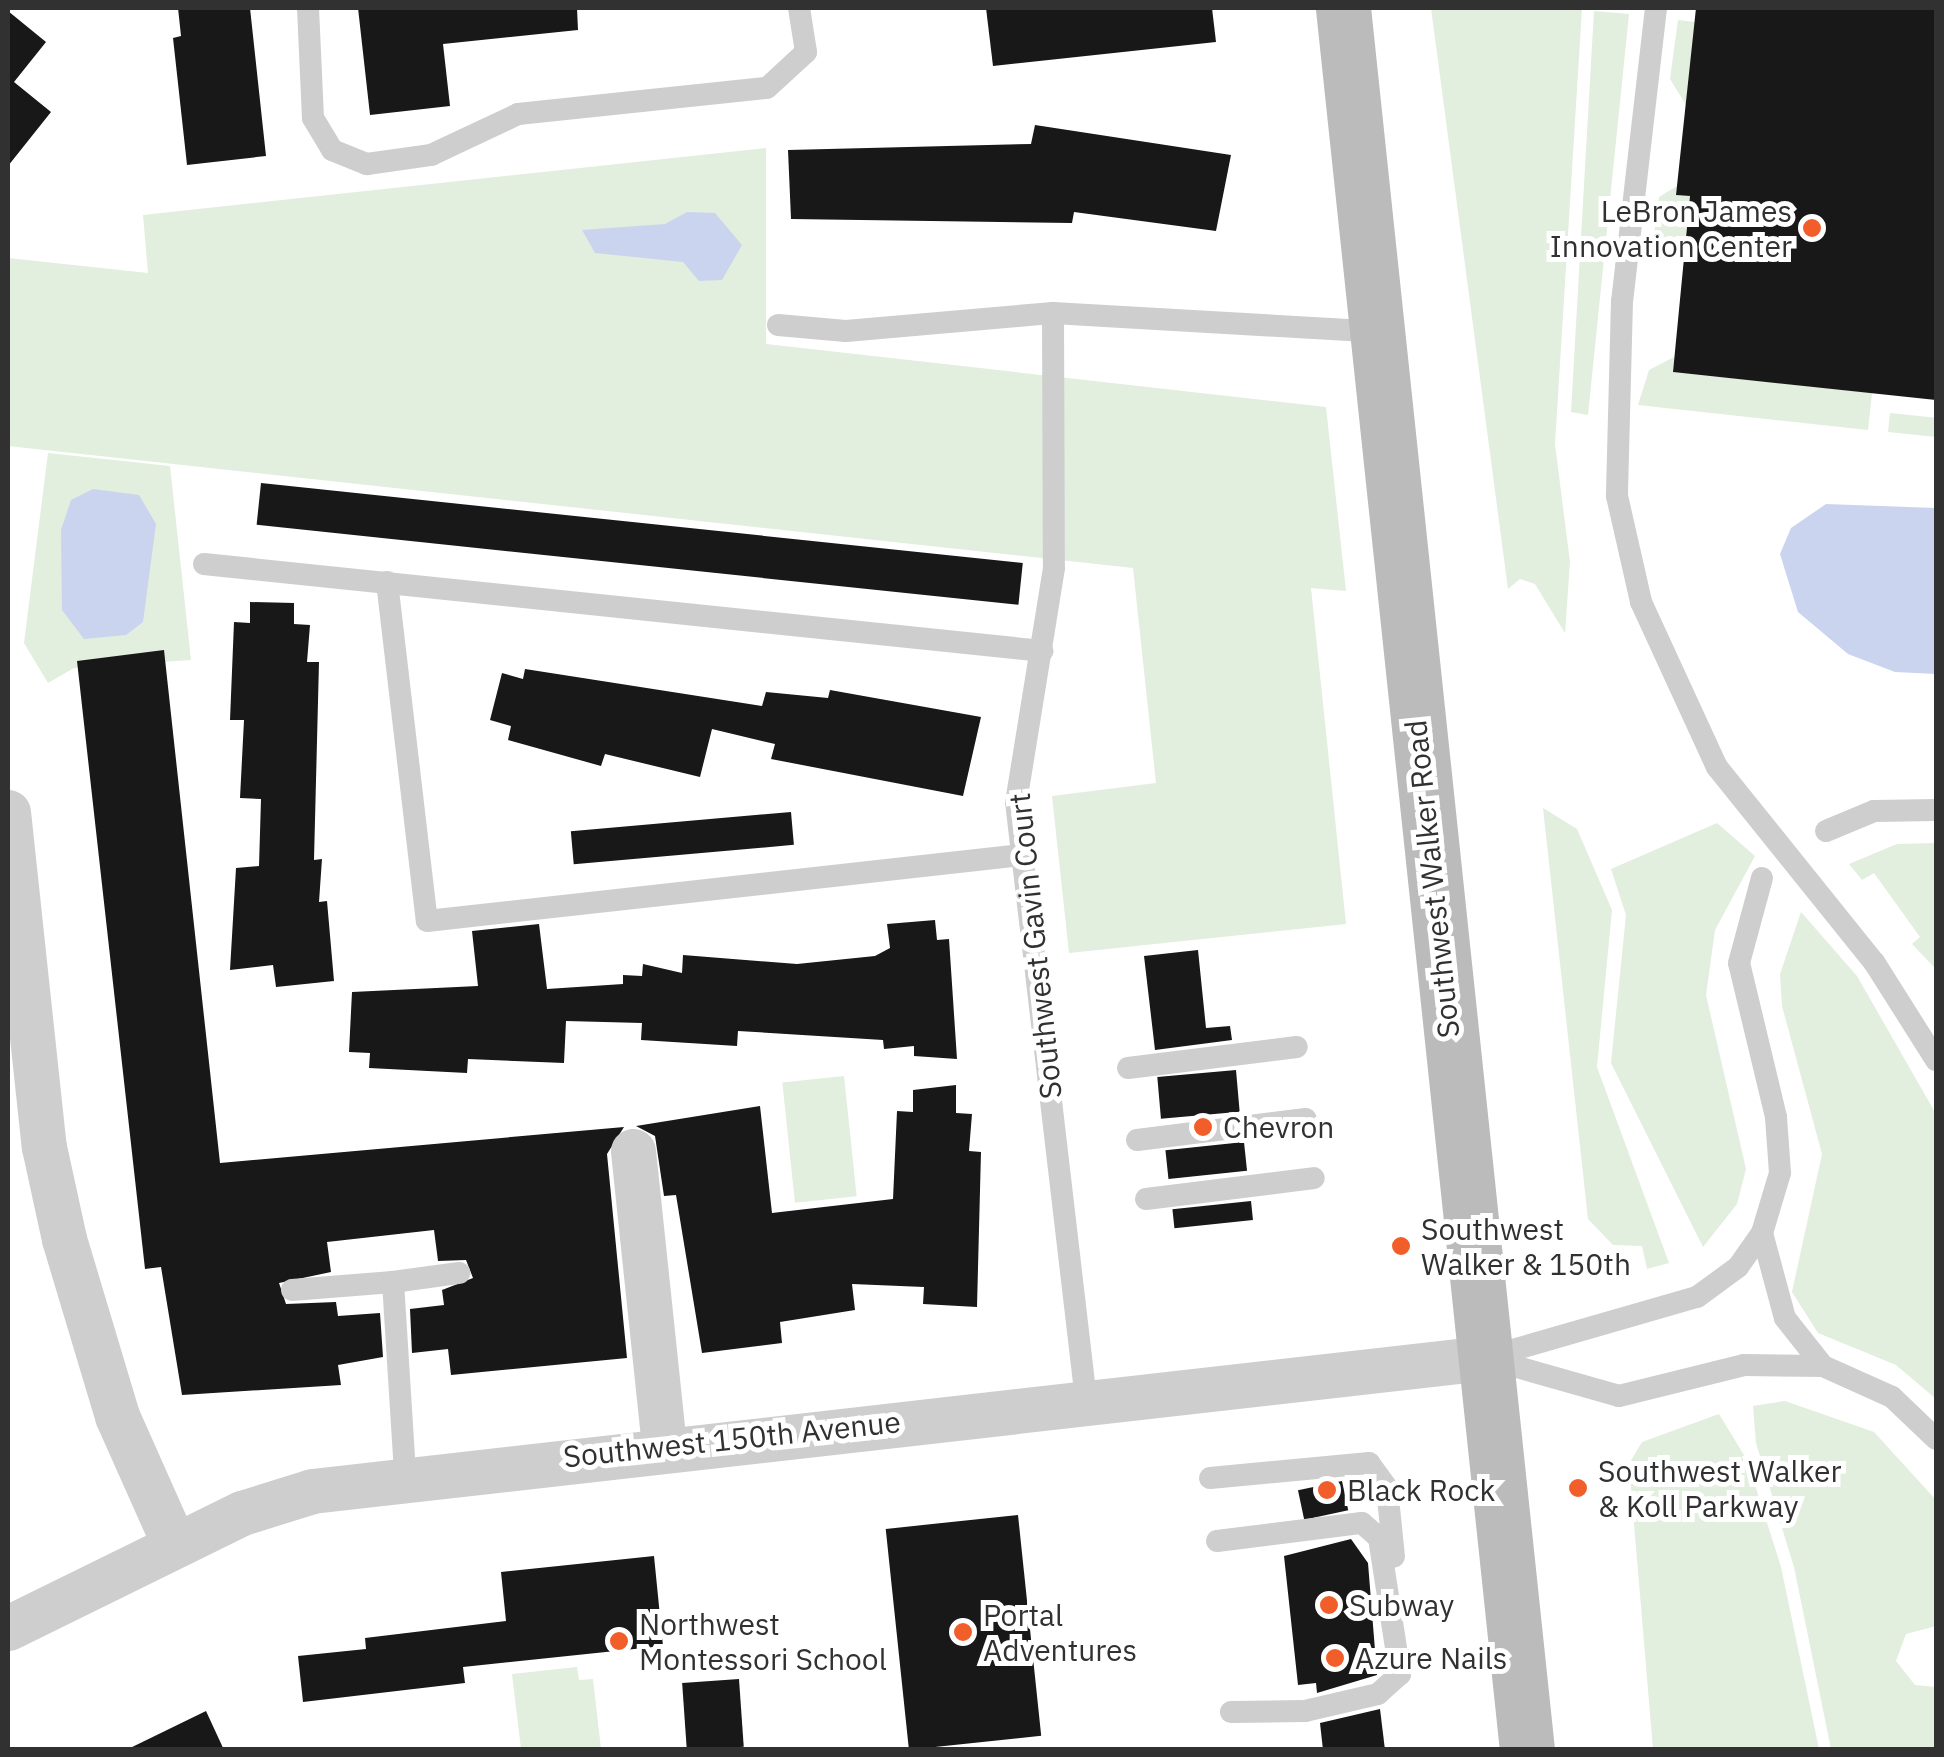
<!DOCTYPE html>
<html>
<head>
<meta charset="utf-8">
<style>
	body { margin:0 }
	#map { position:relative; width:1944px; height:1757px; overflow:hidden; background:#fff; font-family:"IBM Plex Sans",sans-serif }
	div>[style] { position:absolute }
	.green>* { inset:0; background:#e2eede; transform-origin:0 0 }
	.water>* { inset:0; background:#cad4ef }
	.building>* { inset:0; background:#181818; transform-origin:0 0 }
	.service>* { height:22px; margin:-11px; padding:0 11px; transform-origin:11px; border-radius:11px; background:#cecece }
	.minor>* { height:45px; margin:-22.5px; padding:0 22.5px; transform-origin:22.5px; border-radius:22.5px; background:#cecece }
	.secondary>* { height:55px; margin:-27.5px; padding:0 27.5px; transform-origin:27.5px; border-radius:27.5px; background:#bbb }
	.service-bridge>* { height:22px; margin:-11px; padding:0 11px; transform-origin:11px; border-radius:11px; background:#cecece }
	.dots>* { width:28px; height:28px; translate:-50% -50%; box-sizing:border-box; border:5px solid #fff; border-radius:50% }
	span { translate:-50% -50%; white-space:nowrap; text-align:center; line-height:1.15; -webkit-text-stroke:10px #fff; paint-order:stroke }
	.poi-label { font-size:30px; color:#313131 }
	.right { translate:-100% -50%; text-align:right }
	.left { translate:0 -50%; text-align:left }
	.street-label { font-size:30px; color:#313131 }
	.frame { position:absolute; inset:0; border:10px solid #313131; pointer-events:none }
</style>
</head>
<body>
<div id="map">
	<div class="green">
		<div style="clip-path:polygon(1431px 8px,1582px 8px,1555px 444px,1570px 562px,1565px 633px,1535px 584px,1520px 579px,1508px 589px)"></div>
		<div style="clip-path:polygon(1594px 11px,1629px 14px,1588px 415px,1571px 412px)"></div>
		<div style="clip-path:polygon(1678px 20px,1695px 22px,1686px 105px,1670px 79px)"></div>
		<div style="clip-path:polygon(766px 148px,766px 344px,1326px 407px,1346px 591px,1311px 588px,1346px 924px,1069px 953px,1052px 796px,1156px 783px,1133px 568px,8px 446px,8px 258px,148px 273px,143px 215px)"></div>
		<div style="clip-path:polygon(1677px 186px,1676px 195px,1690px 196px,1683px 260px,1651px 257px,1659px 197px)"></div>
		<div style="clip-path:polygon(1674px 357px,1673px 372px,1872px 393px,1868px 430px,1638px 405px,1649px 370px)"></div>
		<div style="left:1890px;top:413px;width:46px;height:19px;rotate:6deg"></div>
		<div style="clip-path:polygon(48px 453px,170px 466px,191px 660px,74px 668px,48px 683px,24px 643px)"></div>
		<div style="clip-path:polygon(1543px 808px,1577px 829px,1612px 910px,1597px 1067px,1669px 1263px,1647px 1269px,1642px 1246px,1613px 1245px,1588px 1219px)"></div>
		<div style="clip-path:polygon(1717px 823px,1755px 856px,1715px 930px,1706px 995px,1746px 1169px,1737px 1204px,1703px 1247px,1611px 1063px,1626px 915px,1611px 869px)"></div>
		<div style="clip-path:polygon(1936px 843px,1936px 969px,1912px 944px,1920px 937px,1874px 873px,1862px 880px,1849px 864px,1897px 844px)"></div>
		<div style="clip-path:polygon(1801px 912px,1857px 976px,1936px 1114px,1936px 1399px,1896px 1365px,1818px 1333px,1792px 1292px,1822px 1154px,1782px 1006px,1780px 974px)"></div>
		<div style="left:844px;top:1076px;width:121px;height:62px;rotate:84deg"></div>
		<div style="clip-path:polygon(1785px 1401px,1874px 1432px,1936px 1500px,1936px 1626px,1906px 1634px,1896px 1661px,1915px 1685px,1936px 1687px,1936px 1749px,1831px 1749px,1794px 1567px,1756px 1443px,1753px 1406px)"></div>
		<div style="clip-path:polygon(1719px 1414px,1747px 1460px,1781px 1567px,1819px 1749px,1653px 1749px,1629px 1464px,1642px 1442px)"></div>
		<div style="clip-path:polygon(577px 1667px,579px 1680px,593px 1679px,601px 1749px,521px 1749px,512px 1674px)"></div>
	</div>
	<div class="water">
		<div style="clip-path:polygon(687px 212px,715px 213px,742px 245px,722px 280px,699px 281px,683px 262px,595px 253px,582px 230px,665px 224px)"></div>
		<div style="clip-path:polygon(93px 489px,139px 495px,156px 524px,143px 622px,126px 635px,84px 639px,62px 610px,61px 530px,71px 500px)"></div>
		<div style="clip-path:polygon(1826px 504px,1936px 508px,1936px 674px,1895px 672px,1848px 654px,1798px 612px,1780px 554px,1791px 528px)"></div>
	</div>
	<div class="building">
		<div style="clip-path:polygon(178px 8px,250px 8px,266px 156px,187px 165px,173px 38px,181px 36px)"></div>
		<div style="clip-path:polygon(358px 8px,577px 8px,578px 30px,443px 44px,450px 106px,370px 115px)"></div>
		<div style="clip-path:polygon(986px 8px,1212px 8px,1216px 42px,993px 66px)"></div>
		<div style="clip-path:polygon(1696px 8px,1936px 8px,1936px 400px,1673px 372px,1690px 196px,1676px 195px)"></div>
		<div style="clip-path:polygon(8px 11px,46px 42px,14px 82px,51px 112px,8px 166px)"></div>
		<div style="clip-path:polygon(1035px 125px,1231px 155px,1216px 231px,1074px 212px,1072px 223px,791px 219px,788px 150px,1031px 144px)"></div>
		<div style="left:261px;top:483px;width:766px;height:42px;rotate:6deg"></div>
		<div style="clip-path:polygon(250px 602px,294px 603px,294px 624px,310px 625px,307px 662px,319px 662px,314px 860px,322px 859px,319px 902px,327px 901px,334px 981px,276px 987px,273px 965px,230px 970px,236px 868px,259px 866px,261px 799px,240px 798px,244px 720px,230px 720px,234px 622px,250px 623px)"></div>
		<div style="clip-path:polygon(164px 650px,220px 1163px,624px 1127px,607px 1154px,627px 1358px,451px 1375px,448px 1349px,412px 1353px,410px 1309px,444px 1305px,442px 1290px,473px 1278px,466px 1260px,438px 1261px,434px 1230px,327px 1242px,331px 1272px,279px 1283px,286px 1304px,336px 1302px,338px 1316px,380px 1313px,383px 1357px,338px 1365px,341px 1385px,182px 1395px,161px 1267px,145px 1269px,77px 661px)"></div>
		<div style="clip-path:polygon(525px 669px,762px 706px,766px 692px,828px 698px,830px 690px,981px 717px,963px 796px,771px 759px,775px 744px,712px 729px,700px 777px,605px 754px,601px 766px,508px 740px,511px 726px,490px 720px,502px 673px,523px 679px)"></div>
		<div style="left:791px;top:812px;width:33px;height:221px;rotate:85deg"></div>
		<div style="clip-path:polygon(935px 920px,937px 940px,949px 939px,957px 1059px,914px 1056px,914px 1046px,884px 1049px,883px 1040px,738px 1031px,737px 1046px,641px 1040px,642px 1023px,566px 1021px,564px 1063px,468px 1059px,467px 1073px,369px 1068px,370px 1053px,349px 1052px,352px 992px,478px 986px,472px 931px,539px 924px,547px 989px,623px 984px,623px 975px,642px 976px,643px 964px,682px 973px,683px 955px,797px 964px,875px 956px,890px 948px,887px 924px)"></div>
		<div style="clip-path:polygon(1198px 950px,1206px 1028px,1230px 1026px,1232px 1040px,1155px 1050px,1144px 956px)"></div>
		<div style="left:1236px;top:1070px;width:42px;height:79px;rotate:85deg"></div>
		<div style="clip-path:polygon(956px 1085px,956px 1113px,972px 1114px,969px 1151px,981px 1152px,977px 1307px,923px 1304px,924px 1287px,852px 1284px,855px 1310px,780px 1322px,782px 1343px,702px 1353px,676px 1195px,664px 1196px,655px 1136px,636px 1126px,760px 1106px,772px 1213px,893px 1199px,897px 1111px,913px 1112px,913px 1090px)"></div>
		<div style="left:1244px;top:1142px;width:29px;height:79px;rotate:84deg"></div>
		<div style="left:1251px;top:1201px;width:19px;height:79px;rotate:84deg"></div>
		<div style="left:1342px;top:1481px;width:30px;height:45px;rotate:78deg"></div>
		<div style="left:1018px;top:1515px;width:222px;height:133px;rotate:84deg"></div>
		<div style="clip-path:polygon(1351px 1539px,1368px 1563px,1377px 1675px,1317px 1693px,1316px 1683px,1298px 1685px,1284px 1556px)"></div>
		<div style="clip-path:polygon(654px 1556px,663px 1646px,463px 1667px,465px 1683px,303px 1702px,298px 1656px,366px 1649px,365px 1638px,506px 1621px,501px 1572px)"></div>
		<div style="left:739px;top:1679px;width:68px;height:57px;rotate:86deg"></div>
		<div style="clip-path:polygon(1380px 1709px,1385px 1750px,1323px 1750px,1320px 1723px)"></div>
		<div style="clip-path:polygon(206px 1711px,224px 1750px,126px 1750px)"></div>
	</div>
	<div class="service">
		<div style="left:308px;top:8px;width:110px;rotate:87.4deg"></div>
		<div style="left:313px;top:118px;width:37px;rotate:59deg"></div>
		<div style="left:332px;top:150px;width:38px;rotate:22deg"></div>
		<div style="left:367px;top:164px;width:65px;rotate:-8deg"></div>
		<div style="left:431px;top:155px;width:96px;rotate:-25.2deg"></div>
		<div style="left:518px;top:114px;width:250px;rotate:-6deg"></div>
		<div style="left:767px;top:88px;width:53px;rotate:-42.7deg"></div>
		<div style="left:806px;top:52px;width:45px;rotate:-99deg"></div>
		<div style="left:1656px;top:8px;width:295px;rotate:96.6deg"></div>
		<div style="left:1622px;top:301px;width:195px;rotate:91.5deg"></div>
		<div style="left:1617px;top:496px;width:109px;rotate:77.2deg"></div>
		<div style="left:1641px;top:602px;width:182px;rotate:65.3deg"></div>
		<div style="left:1053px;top:313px;width:255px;rotate:89.8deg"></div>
		<div style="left:1054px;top:568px;width:237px;rotate:99.2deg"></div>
		<div style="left:1016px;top:802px;width:602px;rotate:83.32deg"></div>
		<div style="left:778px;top:325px;width:68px;rotate:5deg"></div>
		<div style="left:846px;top:331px;width:208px;rotate:-5deg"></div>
		<div style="left:1053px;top:313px;width:326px;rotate:3.3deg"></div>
		<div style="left:204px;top:564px;width:843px;rotate:5.92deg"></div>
		<div style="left:387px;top:582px;width:341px;rotate:83.3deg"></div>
		<div style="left:427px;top:921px;width:599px;rotate:-6.33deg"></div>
		<div style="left:1826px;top:831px;width:52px;rotate:-22.6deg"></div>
		<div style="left:1874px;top:811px;width:62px;rotate:-0.9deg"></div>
		<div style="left:1874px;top:962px;width:116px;rotate:57.7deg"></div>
		<div style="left:1128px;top:1068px;width:170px;rotate:-7.1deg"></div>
		<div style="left:1137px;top:1140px;width:170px;rotate:-7.1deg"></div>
		<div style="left:1146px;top:1199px;width:169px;rotate:-7.1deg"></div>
		<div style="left:1762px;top:1233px;width:88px;rotate:74.9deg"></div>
		<div style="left:1785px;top:1318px;width:61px;rotate:51.6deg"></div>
		<div style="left:393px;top:1282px;width:67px;rotate:-7.8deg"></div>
		<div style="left:292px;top:1290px;width:101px;rotate:-4.5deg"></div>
		<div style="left:393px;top:1282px;width:193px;rotate:86.4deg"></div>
		<div style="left:1485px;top:1358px;width:221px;rotate:-16.1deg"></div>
		<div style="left:1697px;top:1297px;width:51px;rotate:-36.2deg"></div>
		<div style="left:1738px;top:1267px;width:42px;rotate:-54.8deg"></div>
		<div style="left:1762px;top:1233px;width:63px;rotate:-73.3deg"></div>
		<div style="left:1780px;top:1173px;width:56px;rotate:-94.1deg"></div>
		<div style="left:1776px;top:1117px;width:158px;rotate:-103.5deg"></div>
		<div style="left:1739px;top:963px;width:88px;rotate:-74.9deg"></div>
		<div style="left:1485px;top:1358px;width:139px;rotate:15.8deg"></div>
		<div style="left:1619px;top:1396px;width:129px;rotate:-13.9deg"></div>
		<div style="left:1744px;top:1365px;width:79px;rotate:0.7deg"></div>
		<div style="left:1823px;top:1366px;width:76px;rotate:24.2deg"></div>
		<div style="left:1892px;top:1397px;width:61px;rotate:43.7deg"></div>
		<div style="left:1210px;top:1478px;width:160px;rotate:-5.4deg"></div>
		<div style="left:1369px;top:1463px;width:31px;rotate:54deg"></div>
		<div style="left:1387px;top:1488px;width:69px;rotate:84.2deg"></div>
		<div style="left:1217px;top:1541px;width:146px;rotate:-7.1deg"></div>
		<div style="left:1362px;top:1523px;width:23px;rotate:41deg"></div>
		<div style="left:1379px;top:1538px;width:138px;rotate:81.2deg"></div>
		<div style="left:1400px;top:1674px;width:30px;rotate:138deg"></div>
		<div style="left:1378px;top:1694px;width:75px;rotate:166.9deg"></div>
		<div style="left:1305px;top:1711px;width:74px;rotate:179.2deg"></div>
	</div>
	<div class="minor">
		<div style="left:8px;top:812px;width:337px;rotate:83.9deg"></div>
		<div style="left:44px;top:1147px;width:94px;rotate:77.7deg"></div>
		<div style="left:64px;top:1239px;width:185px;rotate:73.3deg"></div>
		<div style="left:117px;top:1416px;width:140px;rotate:66deg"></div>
		<div style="left:633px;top:1151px;width:298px;rotate:84deg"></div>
		<div style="left:8px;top:1628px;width:261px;rotate:-26.2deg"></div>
		<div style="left:242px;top:1513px;width:73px;rotate:-17.4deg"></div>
		<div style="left:312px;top:1491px;width:1181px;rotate:-6.47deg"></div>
	</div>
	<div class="secondary">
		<div style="left:1343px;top:8px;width:1752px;rotate:83.97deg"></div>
	</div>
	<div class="service-bridge">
		<div style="left:1717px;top:767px;width:250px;rotate:51.2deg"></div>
	</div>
	<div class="dots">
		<div style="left:1812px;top:228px;background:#f15e2a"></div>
		<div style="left:1203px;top:1127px;background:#f15e2a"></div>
		<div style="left:1401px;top:1246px;background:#f15e2a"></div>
		<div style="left:1578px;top:1488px;background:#f15e2a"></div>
		<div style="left:1327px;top:1490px;background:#f15e2a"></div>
		<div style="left:1329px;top:1605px;background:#f15e2a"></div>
		<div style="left:963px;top:1632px;background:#f15e2a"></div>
		<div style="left:619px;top:1641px;background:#f15e2a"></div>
		<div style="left:1335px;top:1658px;background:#f15e2a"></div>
	</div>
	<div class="poi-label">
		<span class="right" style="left:1792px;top:228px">LeBron James<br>Innovation Center</span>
		<span class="left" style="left:1223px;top:1127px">Chevron</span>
		<span class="left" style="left:1421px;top:1246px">Southwest<br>Walker &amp; 150th</span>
		<span class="left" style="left:1598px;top:1488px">Southwest Walker<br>&amp; Koll Parkway</span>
		<span class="left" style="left:1347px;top:1490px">Black Rock</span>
		<span class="left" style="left:1349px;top:1605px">Subway</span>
		<span class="left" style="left:983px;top:1632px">Portal<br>Adventures</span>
		<span class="left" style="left:639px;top:1641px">Northwest<br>Montessori School</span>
		<span class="left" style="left:1355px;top:1658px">Azure Nails</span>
	</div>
	<div class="street-label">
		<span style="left:1432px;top:879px;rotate:-96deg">Southwest Walker Road</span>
		<span style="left:1035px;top:946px;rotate:-96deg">Southwest Gavin Court</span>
		<span style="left:732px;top:1439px;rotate:-6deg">Southwest 150th Avenue</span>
	</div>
	<div class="frame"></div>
</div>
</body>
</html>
